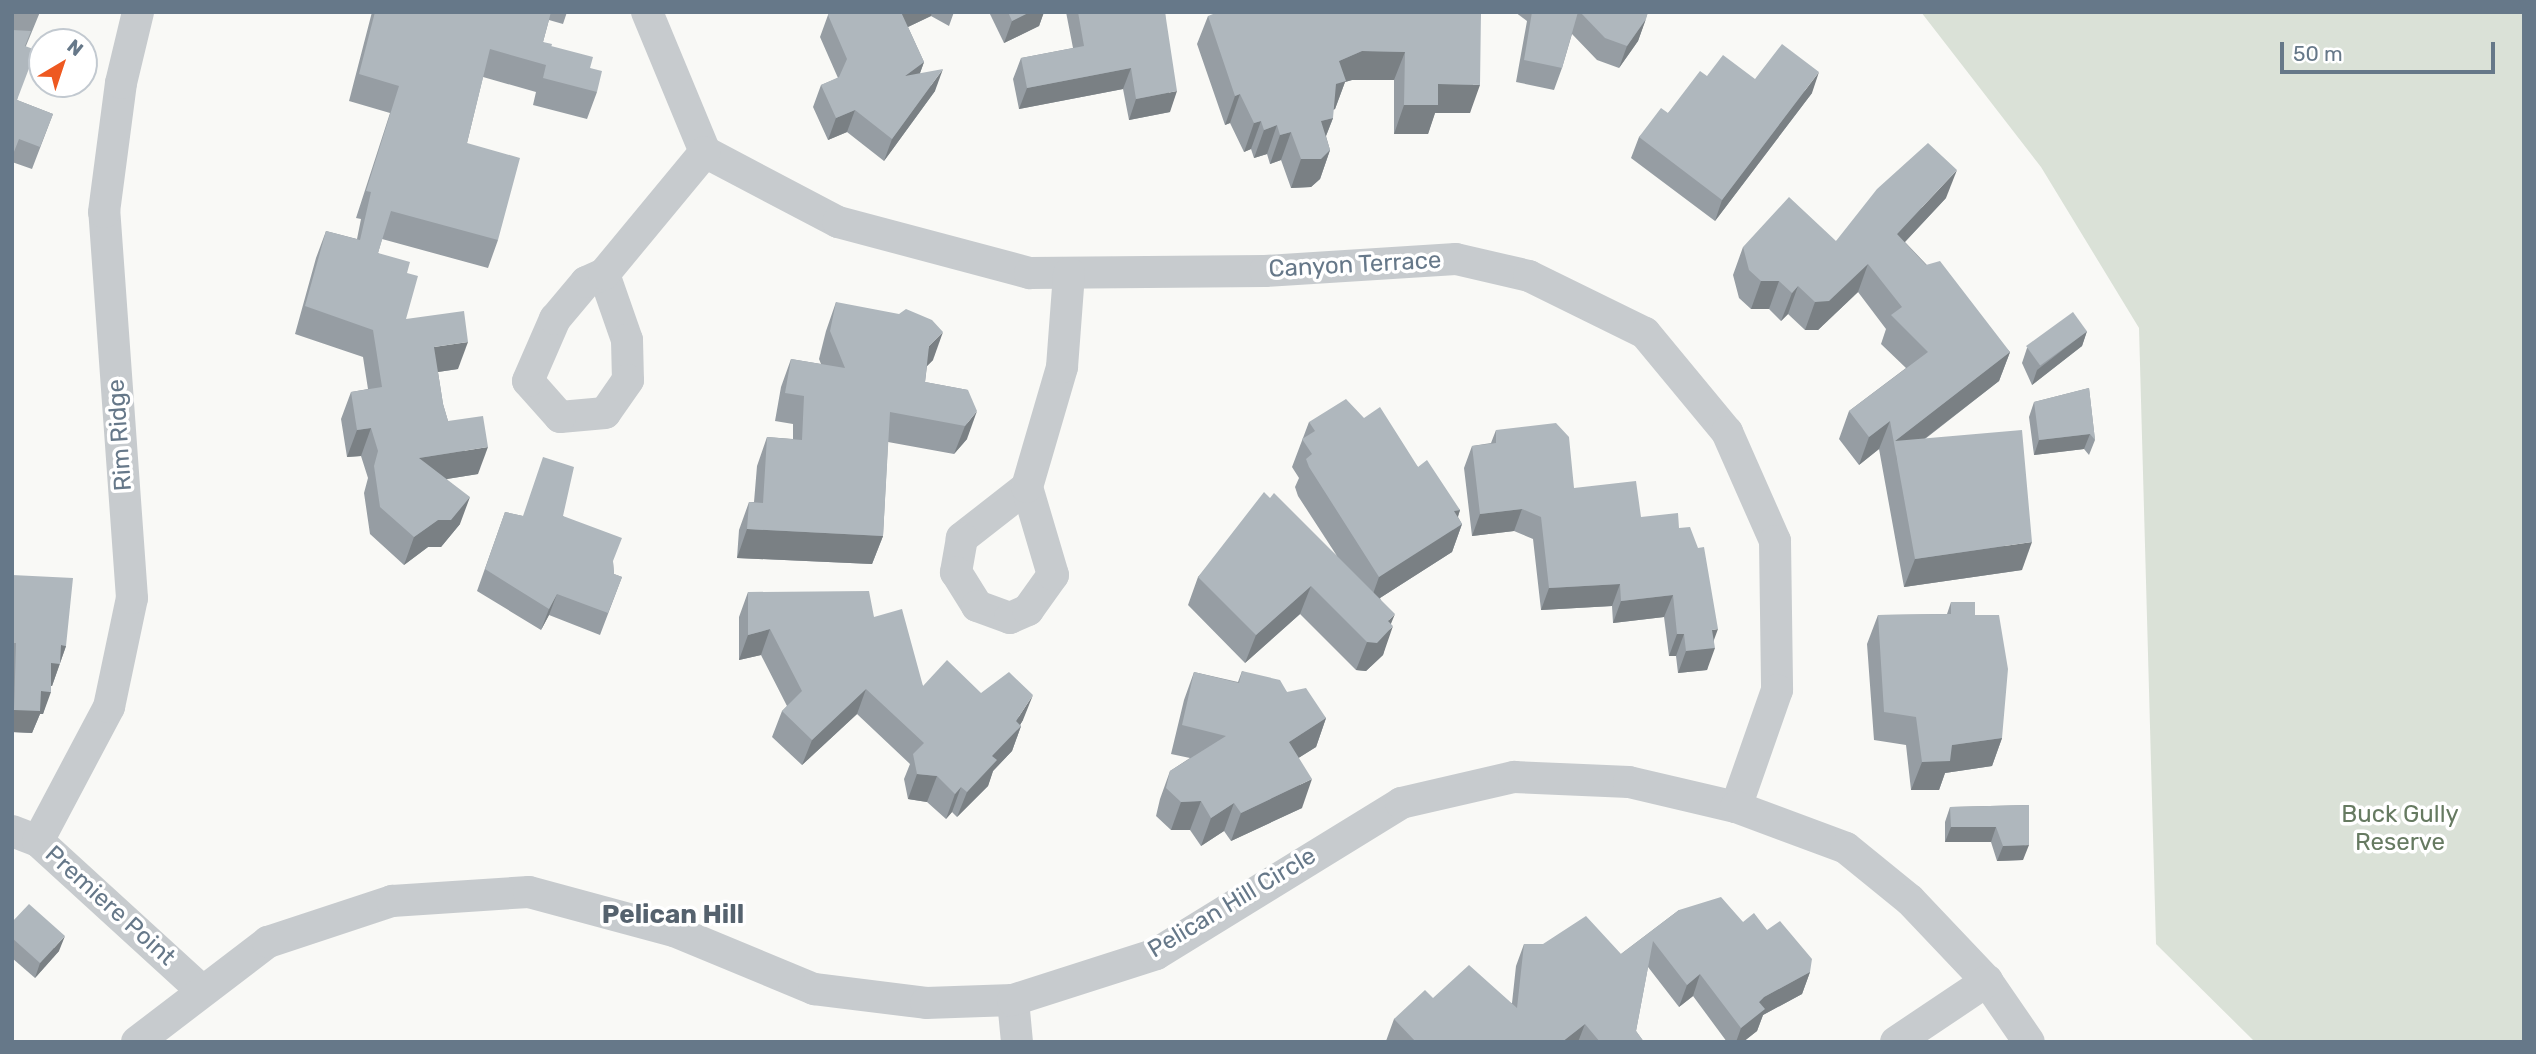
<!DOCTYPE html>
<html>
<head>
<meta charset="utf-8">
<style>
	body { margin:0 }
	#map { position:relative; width:2536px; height:1054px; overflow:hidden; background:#f9f9f6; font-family:Rubik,sans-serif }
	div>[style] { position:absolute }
	.green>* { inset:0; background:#dae1d7 }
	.minor>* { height:32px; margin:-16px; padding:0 16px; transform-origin:16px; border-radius:16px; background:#c7cbce }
	.wall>* { inset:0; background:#969da3 }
	.shaded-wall>* { inset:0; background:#7a8084 }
	.building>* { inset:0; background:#afb7bd; transform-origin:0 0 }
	span { translate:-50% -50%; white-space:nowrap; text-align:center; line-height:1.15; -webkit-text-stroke:7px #fff; paint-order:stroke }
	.street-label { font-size:24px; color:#667889 }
	.park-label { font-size:24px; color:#667a61 }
	.neighbourhood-label { font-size:26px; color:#55626e; font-weight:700 }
	.frame { position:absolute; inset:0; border:14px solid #667889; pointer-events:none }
	.north { position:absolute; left:28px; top:28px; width:70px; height:70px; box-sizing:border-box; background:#fff; border:2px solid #c2c9d0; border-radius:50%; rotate:39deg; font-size:19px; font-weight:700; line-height:28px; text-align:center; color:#667889 }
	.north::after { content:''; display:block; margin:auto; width:24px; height:32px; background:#ee5921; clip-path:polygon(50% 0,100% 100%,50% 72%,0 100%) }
	.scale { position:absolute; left:2280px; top:42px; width:215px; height:32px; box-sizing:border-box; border:4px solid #667889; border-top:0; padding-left:9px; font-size:21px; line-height:24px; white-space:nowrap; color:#667889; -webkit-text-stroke:5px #fff; paint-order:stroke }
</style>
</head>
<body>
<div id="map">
	<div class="green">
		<div style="clip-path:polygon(1921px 12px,2524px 12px,2524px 1042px,2255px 1042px,2156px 944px,2139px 328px,2041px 167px)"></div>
	</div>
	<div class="minor">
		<div style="left:647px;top:12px;width:152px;rotate:67.5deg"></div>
		<div style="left:705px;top:152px;width:150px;rotate:27.8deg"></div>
		<div style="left:838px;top:222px;width:199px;rotate:14.9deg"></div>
		<div style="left:1030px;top:273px;width:235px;rotate:-0.5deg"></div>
		<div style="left:1265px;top:271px;width:191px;rotate:-3.6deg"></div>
		<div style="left:1456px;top:259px;width:75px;rotate:13.1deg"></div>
		<div style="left:1529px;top:276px;width:129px;rotate:26.2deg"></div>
		<div style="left:1645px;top:333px;width:129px;rotate:50.4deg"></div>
		<div style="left:1727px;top:432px;width:119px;rotate:66.2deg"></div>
		<div style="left:1775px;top:541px;width:149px;rotate:89.2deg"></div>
		<div style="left:1777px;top:690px;width:124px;rotate:109.3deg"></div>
		<div style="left:604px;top:274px;width:70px;rotate:70.8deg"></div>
		<div style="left:627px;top:340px;width:40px;rotate:88.6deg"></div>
		<div style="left:628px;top:380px;width:40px;rotate:124.9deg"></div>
		<div style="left:605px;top:413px;width:45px;rotate:174.9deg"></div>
		<div style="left:560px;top:417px;width:48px;rotate:-131.6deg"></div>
		<div style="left:528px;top:381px;width:68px;rotate:-66.5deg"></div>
		<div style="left:555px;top:319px;width:48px;rotate:-50deg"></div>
		<div style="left:586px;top:282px;width:20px;rotate:-24deg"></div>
		<div style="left:604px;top:274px;width:158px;rotate:-50.4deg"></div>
		<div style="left:1027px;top:487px;width:83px;rotate:141.9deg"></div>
		<div style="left:962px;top:538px;width:35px;rotate:100deg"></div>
		<div style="left:956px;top:572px;width:40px;rotate:58deg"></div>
		<div style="left:977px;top:606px;width:35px;rotate:20deg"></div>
		<div style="left:1010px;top:618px;width:20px;rotate:-24deg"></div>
		<div style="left:1028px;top:610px;width:43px;rotate:-54.5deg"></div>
		<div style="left:1053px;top:575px;width:92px;rotate:-106.5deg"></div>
		<div style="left:1027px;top:487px;width:125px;rotate:-73.7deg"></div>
		<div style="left:1062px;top:367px;width:94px;rotate:-85.7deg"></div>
		<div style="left:12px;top:831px;width:28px;rotate:21deg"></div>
		<div style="left:38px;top:841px;width:221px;rotate:42.4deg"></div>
		<div style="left:38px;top:841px;width:152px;rotate:-62.1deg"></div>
		<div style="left:109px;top:707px;width:111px;rotate:-78.1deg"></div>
		<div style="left:132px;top:598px;width:387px;rotate:-94.1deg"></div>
		<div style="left:104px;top:212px;width:130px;rotate:-82.5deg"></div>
		<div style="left:121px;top:83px;width:73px;rotate:-76.5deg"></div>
		<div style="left:1013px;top:1000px;width:42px;rotate:84.6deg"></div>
		<div style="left:137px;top:1042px;width:165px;rotate:-37.4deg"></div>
		<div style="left:268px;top:942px;width:131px;rotate:-18.3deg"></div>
		<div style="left:392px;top:901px;width:137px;rotate:-3.8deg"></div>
		<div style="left:529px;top:892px;width:150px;rotate:15.1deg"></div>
		<div style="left:674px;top:931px;width:152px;rotate:22.5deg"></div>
		<div style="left:814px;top:989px;width:113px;rotate:7.1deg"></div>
		<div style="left:926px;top:1003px;width:87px;rotate:-2deg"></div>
		<div style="left:1013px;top:1000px;width:150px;rotate:-17.8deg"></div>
		<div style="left:1156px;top:954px;width:288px;rotate:-31.6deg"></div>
		<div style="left:1401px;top:803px;width:116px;rotate:-13deg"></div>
		<div style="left:1514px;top:777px;width:115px;rotate:2.5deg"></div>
		<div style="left:1629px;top:782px;width:110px;rotate:13.2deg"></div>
		<div style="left:1736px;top:807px;width:117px;rotate:20.4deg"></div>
		<div style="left:1846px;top:848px;width:82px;rotate:39.1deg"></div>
		<div style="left:1910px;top:900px;width:112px;rotate:46.5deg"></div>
		<div style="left:1987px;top:981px;width:74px;rotate:55.5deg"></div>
		<div style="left:1896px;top:1042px;width:110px;rotate:-33.8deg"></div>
	</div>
	<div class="wall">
		<div style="clip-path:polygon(12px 12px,40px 12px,26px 46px,17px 100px,53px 114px,32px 169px,12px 162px)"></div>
		<div style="clip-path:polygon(372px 12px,567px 12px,563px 24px,549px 20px,543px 42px,551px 48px,590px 68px,597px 92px,587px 119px,533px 105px,536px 92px,483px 77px,467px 143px,498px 240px,488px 268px,382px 239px,378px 253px,407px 273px,406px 319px,458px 369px,438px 372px,443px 404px,448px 421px,478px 474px,447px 479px,460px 524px,441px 547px,428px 547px,404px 565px,370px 534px,364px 493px,368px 478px,361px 456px,347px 457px,341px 419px,351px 392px,368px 389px,363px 357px,295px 334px,316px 258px,326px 231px,357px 239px,361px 219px,356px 218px,390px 113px,349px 101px)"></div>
		<div style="clip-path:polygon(830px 12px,954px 12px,949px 26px,931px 16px,908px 27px,924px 62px,920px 73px,935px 91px,884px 161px,847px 132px,828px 140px,813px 107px,821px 85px,838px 78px,820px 37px,828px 15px)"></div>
		<div style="clip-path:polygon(989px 12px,1044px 12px,1039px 26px,1004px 43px)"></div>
		<div style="clip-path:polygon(1066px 12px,1165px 12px,1170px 112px,1129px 120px,1123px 89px,1019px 109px,1013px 79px,1021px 58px,1073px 48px)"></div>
		<div style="clip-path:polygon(1481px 12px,1470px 113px,1435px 113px,1428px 134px,1394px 134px,1394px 80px,1352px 80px,1345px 82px,1335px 109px,1333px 110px,1333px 118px,1326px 136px,1330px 150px,1320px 179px,1311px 187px,1291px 188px,1281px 160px,1270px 164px,1267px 154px,1254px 158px,1251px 149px,1244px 152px,1230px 123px,1225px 125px,1197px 44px,1208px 16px)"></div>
		<div style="clip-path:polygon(1515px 12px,1648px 12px,1638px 41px,1619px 68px,1597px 60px,1572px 34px,1562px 68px,1554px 90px,1516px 82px,1527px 21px)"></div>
		<div style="clip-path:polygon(1707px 76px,1755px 79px,1812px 93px,1715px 221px,1631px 158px,1639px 137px,1668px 113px)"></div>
		<div style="clip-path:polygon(1946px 198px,1905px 242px,2010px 352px,1999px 381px,1925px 439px,2022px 570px,1904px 587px,1879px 449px,1859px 465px,1839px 439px,1849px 411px,1906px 368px,1881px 344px,1886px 329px,1858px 292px,1818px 330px,1805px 330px,1788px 314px,1781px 321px,1769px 309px,1751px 309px,1739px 298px,1733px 275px,1743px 247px,1836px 241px)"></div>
		<div style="clip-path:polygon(836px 302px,933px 360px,927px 366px,925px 382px,968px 390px,967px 439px,954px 454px,888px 442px,883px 536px,872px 564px,737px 558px,739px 530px,749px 502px,754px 502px,757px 466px,767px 437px,793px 439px,793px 424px,775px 421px,781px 387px,791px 359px,821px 364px,819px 359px,826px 331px)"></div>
		<div style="clip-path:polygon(2087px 331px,2082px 346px,2032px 385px,2022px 363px,2027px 348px)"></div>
		<div style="clip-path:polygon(2089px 388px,2095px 440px,2089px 455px,2084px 449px,2034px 455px,2029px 417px,2034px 402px)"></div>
		<div style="clip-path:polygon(1364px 418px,1418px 467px,1460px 510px,1458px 517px,1462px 524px,1452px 552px,1380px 598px,1391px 624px,1383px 655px,1366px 671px,1356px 670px,1300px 614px,1245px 663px,1188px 605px,1198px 577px,1270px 498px,1337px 556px,1298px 496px,1295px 487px,1299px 478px,1292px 467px,1309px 422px)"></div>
		<div style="clip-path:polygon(1496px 430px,1574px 488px,1641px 517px,1679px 528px,1714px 640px,1707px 670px,1678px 673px,1676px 656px,1669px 656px,1664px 617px,1613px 623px,1612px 606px,1541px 610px,1533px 539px,1514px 531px,1472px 536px,1464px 468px,1472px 446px,1491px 443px)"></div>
		<div style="clip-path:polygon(505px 512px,523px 516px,563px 516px,613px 562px,614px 574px,622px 577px,600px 635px,549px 615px,541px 630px,477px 591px)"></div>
		<div style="clip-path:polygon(12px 575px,66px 646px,52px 686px,51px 686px,43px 714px,40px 714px,32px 733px,12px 732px)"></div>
		<div style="clip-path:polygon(748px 592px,874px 617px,923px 686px,981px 693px,1023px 720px,1020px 725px,1021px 726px,1012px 751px,993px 771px,988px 786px,957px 817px,952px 812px,946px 819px,927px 802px,908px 799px,904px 779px,910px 764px,857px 714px,802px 765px,772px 737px,782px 711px,787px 706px,761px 655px,739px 660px,739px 617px)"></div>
		<div style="clip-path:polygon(1951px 602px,1975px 615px,2002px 738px,1992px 766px,1945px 773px,1939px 790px,1911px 790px,1906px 745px,1874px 740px,1867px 644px,1878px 615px,1947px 614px)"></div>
		<div style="clip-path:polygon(1242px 671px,1287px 692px,1326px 718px,1316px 747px,1298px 758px,1302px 808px,1231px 841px,1224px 831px,1201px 846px,1190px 830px,1171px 830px,1156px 816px,1160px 799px,1170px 771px,1190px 758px,1171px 754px,1184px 700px,1194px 672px,1238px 682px)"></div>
		<div style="clip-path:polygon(2029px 805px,2023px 860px,1997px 861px,1991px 842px,1945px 842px,1945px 822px,1950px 807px)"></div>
		<div style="clip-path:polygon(1679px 910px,1743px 922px,1767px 930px,1810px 972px,1802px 994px,1763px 1015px,1757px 1031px,1743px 1042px,1727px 1042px,1693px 996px,1679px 1007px,1648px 967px,1636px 1031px,1644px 1042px,1386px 1041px,1394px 1019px,1433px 998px,1512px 1003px,1516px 966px,1524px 944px,1621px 954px)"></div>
		<div style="clip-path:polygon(12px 922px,59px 951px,35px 978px,12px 958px)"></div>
	</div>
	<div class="shaded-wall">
		<div style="clip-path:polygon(901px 12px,932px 12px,931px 16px,893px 34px)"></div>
		<div style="clip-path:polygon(1030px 12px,1044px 12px,1039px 26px,1004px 43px,1012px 21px)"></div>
		<div style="clip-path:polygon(1646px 19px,1638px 41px,1619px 68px,1627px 46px)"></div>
		<div style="clip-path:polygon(1362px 51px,1405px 52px,1394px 80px,1352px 80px,1345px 82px,1335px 109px,1326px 112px,1339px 61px)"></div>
		<div style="clip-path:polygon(924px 62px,916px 84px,905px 76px)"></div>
		<div style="clip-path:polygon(1131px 68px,1123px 89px,1019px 109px,1027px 88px)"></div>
		<div style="clip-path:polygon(943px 69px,935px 91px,884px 161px,892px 139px)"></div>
		<div style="clip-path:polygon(1819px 72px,1812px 93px,1715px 221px,1722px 200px)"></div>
		<div style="clip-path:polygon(1438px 84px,1480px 85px,1470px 113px,1435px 113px,1428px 134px,1394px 134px,1404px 105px)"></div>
		<div style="clip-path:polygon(1177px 91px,1170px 112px,1129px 120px,1136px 99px)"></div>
		<div style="clip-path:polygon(1240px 94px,1230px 123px,1225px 125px,1235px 96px)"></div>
		<div style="clip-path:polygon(855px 110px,847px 132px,828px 140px,836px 118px)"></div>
		<div style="clip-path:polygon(1333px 118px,1322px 146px,1321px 121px)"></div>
		<div style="clip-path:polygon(1261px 121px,1251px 149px,1244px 152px,1254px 123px)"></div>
		<div style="clip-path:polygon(1277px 125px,1267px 154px,1254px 158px,1264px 130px)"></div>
		<div style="clip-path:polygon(1291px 132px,1281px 160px,1270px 164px,1280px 135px)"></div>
		<div style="clip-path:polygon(1330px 150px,1320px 179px,1311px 187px,1291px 188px,1301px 159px)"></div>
		<div style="clip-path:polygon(1957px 170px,1946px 198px,1886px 262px,1897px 234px)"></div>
		<div style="clip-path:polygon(1868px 264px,1858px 292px,1818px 330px,1805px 330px,1815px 302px)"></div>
		<div style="clip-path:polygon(1761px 281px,1779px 281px,1769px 309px,1751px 309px)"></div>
		<div style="clip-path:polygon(1798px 286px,1788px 314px,1781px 321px,1792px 293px)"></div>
		<div style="clip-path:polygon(2087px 331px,2082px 346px,2032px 385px,2037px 370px)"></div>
		<div style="clip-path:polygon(943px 332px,933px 360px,919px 374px,929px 346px)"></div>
		<div style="clip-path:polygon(468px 342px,458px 369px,424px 374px,434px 347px)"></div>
		<div style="clip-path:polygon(2010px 352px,1999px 381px,1897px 460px,1895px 441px)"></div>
		<div style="clip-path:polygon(977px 411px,967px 439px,954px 454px,965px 426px)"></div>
		<div style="clip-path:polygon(1890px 421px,1879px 449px,1859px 465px,1869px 437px)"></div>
		<div style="clip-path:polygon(371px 428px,361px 456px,347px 457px,357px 430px)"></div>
		<div style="clip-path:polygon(2090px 434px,2084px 449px,2034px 455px,2039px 440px)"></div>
		<div style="clip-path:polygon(488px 447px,478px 474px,409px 485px,419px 458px)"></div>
		<div style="clip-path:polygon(470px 497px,460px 524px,441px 547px,428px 547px,404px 565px,414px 537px)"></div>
		<div style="clip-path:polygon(1522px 509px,1514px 531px,1472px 536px,1480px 514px)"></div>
		<div style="clip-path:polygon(1460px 510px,1453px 530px,1462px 524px,1452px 552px,1369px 605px,1379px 577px,1454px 511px)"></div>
		<div style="clip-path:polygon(747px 529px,883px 536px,872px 564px,737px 558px)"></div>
		<div style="clip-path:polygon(2032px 542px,2022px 570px,1904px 587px,1915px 559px)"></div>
		<div style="clip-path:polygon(1620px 584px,1612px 606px,1541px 610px,1549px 588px)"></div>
		<div style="clip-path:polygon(1311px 586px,1300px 614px,1245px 663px,1256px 635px)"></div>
		<div style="clip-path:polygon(557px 594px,549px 615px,541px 630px,549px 609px)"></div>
		<div style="clip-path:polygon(1673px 595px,1664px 617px,1613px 623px,1621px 601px)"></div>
		<div style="clip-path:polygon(1395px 614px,1388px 631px,1393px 626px,1383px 655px,1366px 671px,1356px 670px,1367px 642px)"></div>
		<div style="clip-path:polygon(770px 629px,761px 655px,739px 660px,748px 635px)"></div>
		<div style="clip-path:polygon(1718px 629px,1711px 648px,1715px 648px,1707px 670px,1678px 673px,1686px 651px,1712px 630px)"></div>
		<div style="clip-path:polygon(1677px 634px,1684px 634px,1676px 656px,1669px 656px)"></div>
		<div style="clip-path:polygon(61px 645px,66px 646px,52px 686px,43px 685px,51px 663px)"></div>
		<div style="clip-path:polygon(866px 689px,857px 714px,802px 765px,812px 740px)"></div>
		<div style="clip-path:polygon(41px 691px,51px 692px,43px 714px,40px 714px,32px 733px,12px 732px,12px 716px,14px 710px)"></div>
		<div style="clip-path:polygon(1033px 695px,1023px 720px,1017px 730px,1021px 726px,1012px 751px,993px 771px,988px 786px,957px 817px,967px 792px,1016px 721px)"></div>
		<div style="clip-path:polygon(1326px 718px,1316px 747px,1278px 771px,1289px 742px)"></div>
		<div style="clip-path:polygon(2002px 738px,1992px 766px,1945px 773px,1939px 790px,1911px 790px,1922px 762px,1952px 745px)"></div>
		<div style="clip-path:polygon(917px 774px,937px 776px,927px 802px,908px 799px)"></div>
		<div style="clip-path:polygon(1312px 779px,1302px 808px,1231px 841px,1241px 813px)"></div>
		<div style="clip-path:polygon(961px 787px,952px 812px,946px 819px,955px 794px)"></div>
		<div style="clip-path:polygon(1201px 801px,1190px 830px,1171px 830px,1181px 802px)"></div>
		<div style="clip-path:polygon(1234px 803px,1224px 831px,1201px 846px,1211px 818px)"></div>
		<div style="clip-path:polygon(1951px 827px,1996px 827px,1991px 842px,1945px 842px)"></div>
		<div style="clip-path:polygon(2029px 845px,2023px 860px,1997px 861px,2003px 846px)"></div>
		<div style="clip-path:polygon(65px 936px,59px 951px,35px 978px,40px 963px)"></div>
		<div style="clip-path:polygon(1810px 972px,1802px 994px,1763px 1015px,1757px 1031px,1743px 1042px,1736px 1042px,1741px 1028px,1759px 1002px,1764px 997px)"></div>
		<div style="clip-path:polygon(1700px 974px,1693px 996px,1679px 1007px,1687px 985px)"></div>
		<div style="clip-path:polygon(1585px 1024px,1578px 1042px,1562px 1042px)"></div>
	</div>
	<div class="building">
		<div style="clip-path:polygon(375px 12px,551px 12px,543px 42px,552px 44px,550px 51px,551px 46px,593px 57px,590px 68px,602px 71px,597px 92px,543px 78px,546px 65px,490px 49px,467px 143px,520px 158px,498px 240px,391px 211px,378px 253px,410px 262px,407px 273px,418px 276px,406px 319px,464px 311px,468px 342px,434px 347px,443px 404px,448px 421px,483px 416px,488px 447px,419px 458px,470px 497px,451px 520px,438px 520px,414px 537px,380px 507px,374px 466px,378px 451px,371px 428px,357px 430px,351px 392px,382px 387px,373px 330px,305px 306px,326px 231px,360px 240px,371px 192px,366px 191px,399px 86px,359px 74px)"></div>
		<div style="clip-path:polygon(830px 12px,901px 12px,924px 62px,905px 76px,943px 69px,892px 139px,855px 110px,836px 118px,821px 85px,839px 77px,847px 59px,828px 15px)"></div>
		<div style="clip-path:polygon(1008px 12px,1030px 12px,1012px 21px)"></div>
		<div style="clip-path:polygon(1078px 12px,1165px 12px,1177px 91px,1136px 99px,1131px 68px,1027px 88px,1021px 58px,1084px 46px)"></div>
		<div style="clip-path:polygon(1218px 12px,1481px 12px,1480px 85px,1438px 84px,1438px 105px,1404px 105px,1405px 52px,1362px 51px,1339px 61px,1346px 81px,1336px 84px,1333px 118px,1321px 121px,1330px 150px,1321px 159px,1301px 159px,1291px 132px,1280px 135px,1277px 125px,1264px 130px,1261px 121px,1254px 123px,1240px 94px,1235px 96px,1208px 16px)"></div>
		<div style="clip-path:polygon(1532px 12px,1578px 12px,1562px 68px,1524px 60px)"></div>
		<div style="clip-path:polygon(1580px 12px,1648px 12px,1646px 19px,1627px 46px,1605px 38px)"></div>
		<div style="clip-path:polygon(12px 30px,31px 31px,25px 46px,36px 50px,17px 100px,53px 114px,40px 147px,19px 139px,12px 157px)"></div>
		<div style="clip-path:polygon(1782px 44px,1819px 72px,1722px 200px,1639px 137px,1661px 108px,1668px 113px,1700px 71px,1707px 76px,1723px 55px,1755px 79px)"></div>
		<div style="clip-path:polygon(1928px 143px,1957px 170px,1897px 234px,1926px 265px,1940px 261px,2010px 352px,1895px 441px,2022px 430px,2032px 542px,1915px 559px,1890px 421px,1869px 437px,1849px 411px,1928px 352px,1891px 315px,1902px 307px,1868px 264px,1829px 301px,1815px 302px,1798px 286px,1792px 293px,1779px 281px,1761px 281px,1749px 270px,1743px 247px,1789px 197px,1836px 241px,1877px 189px)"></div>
		<div style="clip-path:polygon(836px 302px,899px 314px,906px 309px,932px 320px,943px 332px,929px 346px,925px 382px,968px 390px,977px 411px,965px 426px,890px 412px,883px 536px,747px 529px,749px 502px,763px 503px,767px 437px,802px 440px,804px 396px,785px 393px,791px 359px,845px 368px,830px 331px)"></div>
		<div style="left:2073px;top:312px;width:24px;height:58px;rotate:54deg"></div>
		<div style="clip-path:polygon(2089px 388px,2095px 440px,2090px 434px,2039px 440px,2034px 402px)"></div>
		<div style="clip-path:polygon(1346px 399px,1364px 418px,1380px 407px,1418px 467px,1427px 460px,1460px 510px,1454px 511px,1462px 524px,1379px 577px,1309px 467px,1306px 459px,1312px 454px,1302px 439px,1315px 431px,1309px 422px)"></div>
		<div style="clip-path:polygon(1556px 423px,1569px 437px,1574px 488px,1636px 481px,1641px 517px,1678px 513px,1679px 528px,1690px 527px,1698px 548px,1704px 547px,1718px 629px,1712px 630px,1715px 648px,1686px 651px,1684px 634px,1677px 634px,1673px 595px,1621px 601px,1620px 584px,1549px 588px,1541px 517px,1522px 509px,1480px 514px,1472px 446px,1496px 443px,1496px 430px)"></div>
		<div style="clip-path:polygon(543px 457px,574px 467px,563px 516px,622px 538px,613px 561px,614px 574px,622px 577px,608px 613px,557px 594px,549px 609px,485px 569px,505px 512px,523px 516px)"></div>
		<div style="clip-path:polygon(1264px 492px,1270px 498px,1274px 493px,1395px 614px,1388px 621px,1393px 626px,1377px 643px,1367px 642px,1311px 586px,1256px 635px,1198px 577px)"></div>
		<div style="clip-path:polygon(12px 575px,73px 578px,66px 646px,61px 645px,60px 664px,51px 663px,51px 692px,41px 691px,40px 711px,14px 710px,16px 643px,12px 643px)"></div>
		<div style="clip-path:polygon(869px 591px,874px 617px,902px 609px,923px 686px,947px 660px,981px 693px,1009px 672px,1033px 695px,1016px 721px,1021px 726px,992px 756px,997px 760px,967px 792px,961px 787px,955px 794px,937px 776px,917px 774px,913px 754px,924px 743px,866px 689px,812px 740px,782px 711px,802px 691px,770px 629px,748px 635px,748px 592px)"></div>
		<div style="clip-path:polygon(1951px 602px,1975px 602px,1975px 615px,1999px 615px,2008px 669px,2002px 738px,1952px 745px,1950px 761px,1922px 762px,1916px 717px,1884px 712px,1878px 615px,1951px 614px)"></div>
		<div style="clip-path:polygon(1242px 671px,1280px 680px,1287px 692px,1306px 688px,1326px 718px,1289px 742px,1312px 779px,1241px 813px,1234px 803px,1211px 818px,1201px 801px,1181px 802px,1166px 788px,1170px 771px,1226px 736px,1182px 725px,1194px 672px,1239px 683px)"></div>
		<div style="clip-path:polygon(2029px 805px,2029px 845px,2003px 846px,1996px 827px,1951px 827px,1950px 807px)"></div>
		<div style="clip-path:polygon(1721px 897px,1743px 922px,1754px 913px,1767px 930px,1780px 921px,1812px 959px,1810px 972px,1764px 997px,1759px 1002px,1765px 1009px,1741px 1028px,1700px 974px,1687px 985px,1653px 941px,1636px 1031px,1644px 1042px,1600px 1042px,1585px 1024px,1562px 1042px,1416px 1042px,1394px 1019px,1425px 990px,1433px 998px,1469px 965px,1517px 1008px,1524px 944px,1543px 944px,1586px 916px,1621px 954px,1679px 910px)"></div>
		<div style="clip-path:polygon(29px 904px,65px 936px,40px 963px,12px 938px,12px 922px)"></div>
	</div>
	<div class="street-label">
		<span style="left:1355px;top:265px;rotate:-3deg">Canyon Terrace</span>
		<span style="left:120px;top:435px;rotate:-94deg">Rim Ridge</span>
		<span style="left:1232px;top:903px;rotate:-31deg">Pelican Hill Circle</span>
		<span style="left:110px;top:906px;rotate:42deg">Premiere Point</span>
	</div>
	<div class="park-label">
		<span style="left:2400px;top:829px">Buck Gully<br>Reserve</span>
	</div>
	<div class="neighbourhood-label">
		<span style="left:673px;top:915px">Pelican Hill</span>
	</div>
	<div class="frame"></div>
	<div class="north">N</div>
	<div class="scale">50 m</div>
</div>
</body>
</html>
